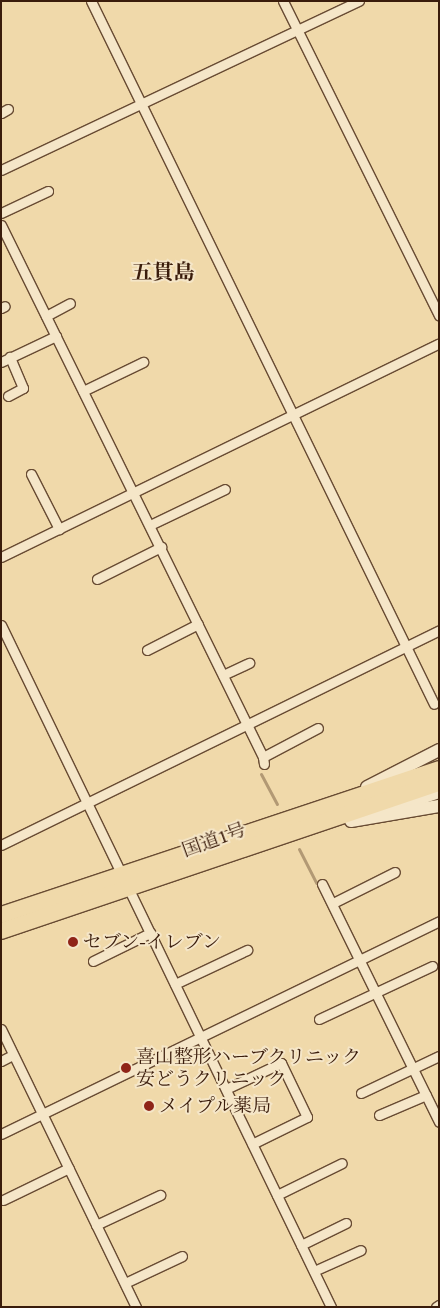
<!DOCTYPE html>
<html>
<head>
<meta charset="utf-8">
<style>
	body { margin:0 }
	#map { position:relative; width:440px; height:1308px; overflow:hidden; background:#f0d9aa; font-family:"Gentium Book Plus","Noto Serif JP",serif }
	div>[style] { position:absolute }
	.stream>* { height:3px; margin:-1.5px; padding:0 1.5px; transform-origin:1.5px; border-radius:1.5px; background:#b29974 }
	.roads { filter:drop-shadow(1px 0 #684b33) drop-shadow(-1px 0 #684b33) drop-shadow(0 1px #684b33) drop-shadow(0 -1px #684b33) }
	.street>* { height:9px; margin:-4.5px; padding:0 4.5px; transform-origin:4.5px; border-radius:4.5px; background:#f5e6c8 }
	.secondary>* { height:12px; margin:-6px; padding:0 6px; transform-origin:6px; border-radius:6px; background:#f5e6c8 }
	.highway>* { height:16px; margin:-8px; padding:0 8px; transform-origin:8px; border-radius:8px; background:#f0d9aa }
	.dots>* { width:14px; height:14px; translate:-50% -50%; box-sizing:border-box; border:2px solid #f5e6c8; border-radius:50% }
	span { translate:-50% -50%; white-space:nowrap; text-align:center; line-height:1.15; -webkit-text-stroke:4px #f5e6c8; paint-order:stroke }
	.street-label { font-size:19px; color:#3a1c0b }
	.poi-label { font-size:19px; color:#3a1c0b }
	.left { translate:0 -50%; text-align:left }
	.quarter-label { font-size:21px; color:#3a1c0b; font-weight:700 }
	.frame { position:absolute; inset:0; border:2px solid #3a1c0b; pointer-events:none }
</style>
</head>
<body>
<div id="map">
	<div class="stream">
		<div style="left:261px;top:774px;width:34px;rotate:62deg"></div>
		<div style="left:299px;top:849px;width:38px;rotate:63deg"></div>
	</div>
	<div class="roads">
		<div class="street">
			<div style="left:91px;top:1px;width:782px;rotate:63.99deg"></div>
			<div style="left:283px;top:1px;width:351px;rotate:63.6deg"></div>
			<div style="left:1px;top:113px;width:8px;rotate:-30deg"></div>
			<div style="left:1px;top:170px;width:396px;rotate:-25.3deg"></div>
			<div style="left:1px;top:213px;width:52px;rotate:-25.1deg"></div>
			<div style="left:1px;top:225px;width:593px;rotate:63.78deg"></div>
			<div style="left:263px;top:757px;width:7px;rotate:82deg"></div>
			<div style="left:1px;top:308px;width:4px;rotate:-27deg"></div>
			<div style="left:46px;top:316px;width:27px;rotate:-28deg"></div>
			<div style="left:1px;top:362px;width:61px;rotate:-25.3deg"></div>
			<div style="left:83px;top:391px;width:67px;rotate:-25.8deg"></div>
			<div style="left:8px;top:396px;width:17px;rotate:-28deg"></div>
			<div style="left:23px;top:388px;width:34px;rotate:-113deg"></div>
			<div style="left:31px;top:474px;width:62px;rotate:63deg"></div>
			<div style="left:150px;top:525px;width:83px;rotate:-25.6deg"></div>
			<div style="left:1px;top:557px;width:487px;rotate:-26deg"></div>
			<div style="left:97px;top:579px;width:72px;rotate:-26.6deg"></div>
			<div style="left:1px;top:625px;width:758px;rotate:64.18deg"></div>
			<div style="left:147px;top:650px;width:57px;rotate:-27deg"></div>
			<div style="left:223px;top:675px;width:29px;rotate:-25deg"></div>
			<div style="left:263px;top:757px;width:62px;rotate:-27.8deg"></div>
			<div style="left:1px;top:845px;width:488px;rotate:-26.1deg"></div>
			<div style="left:322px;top:884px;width:265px;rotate:63.8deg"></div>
			<div style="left:333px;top:903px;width:69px;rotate:-26.6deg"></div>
			<div style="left:93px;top:961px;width:64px;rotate:-26.2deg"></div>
			<div style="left:175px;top:984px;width:80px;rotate:-25.3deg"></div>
			<div style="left:319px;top:1019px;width:125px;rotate:-25.1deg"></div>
			<div style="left:1px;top:1029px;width:309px;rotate:64.1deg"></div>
			<div style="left:1px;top:1061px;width:13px;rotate:-27deg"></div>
			<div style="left:226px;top:1089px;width:61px;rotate:-25.3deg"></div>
			<div style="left:281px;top:1063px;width:60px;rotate:64.3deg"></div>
			<div style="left:307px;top:1117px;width:61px;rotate:153.9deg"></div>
			<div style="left:361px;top:1093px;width:86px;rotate:-25.4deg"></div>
			<div style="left:379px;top:1115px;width:51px;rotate:-23.1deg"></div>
			<div style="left:1px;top:1134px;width:487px;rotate:-25.9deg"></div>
			<div style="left:277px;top:1195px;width:72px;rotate:-26.2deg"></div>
			<div style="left:3px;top:1200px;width:73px;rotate:-25.9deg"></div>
			<div style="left:96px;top:1225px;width:71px;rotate:-25.1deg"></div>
			<div style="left:301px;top:1245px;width:50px;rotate:-26.1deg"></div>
			<div style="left:314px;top:1271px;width:51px;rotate:-24.1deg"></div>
			<div style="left:125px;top:1283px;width:63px;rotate:-25.3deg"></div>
			<div style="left:436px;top:1307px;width:4px;rotate:-34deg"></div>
		</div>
		<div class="secondary">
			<div style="left:367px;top:787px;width:81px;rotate:-27.2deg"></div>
			<div style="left:382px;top:811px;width:60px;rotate:-18.4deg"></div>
			<div style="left:351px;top:821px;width:89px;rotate:-9.7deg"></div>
		</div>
		<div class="highway">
			<div style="left:1px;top:915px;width:462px;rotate:-18.4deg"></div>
			<div style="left:1px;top:931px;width:462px;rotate:-18.7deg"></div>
		</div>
	</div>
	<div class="dots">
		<div style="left:73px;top:942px;background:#8f2418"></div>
		<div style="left:126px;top:1068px;background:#8f2418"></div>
		<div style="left:149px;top:1106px;background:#8f2418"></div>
	</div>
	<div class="street-label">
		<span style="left:214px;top:840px;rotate:-20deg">国道1号</span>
	</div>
	<div class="poi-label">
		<span class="left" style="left:83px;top:942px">セブン-イレブン</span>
		<span class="left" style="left:136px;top:1068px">喜山整形ハーブクリニック<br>安どうクリニック</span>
		<span class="left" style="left:159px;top:1106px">メイプル薬局</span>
	</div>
	<div class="quarter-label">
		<span style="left:163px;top:272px">五貫島</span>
	</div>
	<div class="frame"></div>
</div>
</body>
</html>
